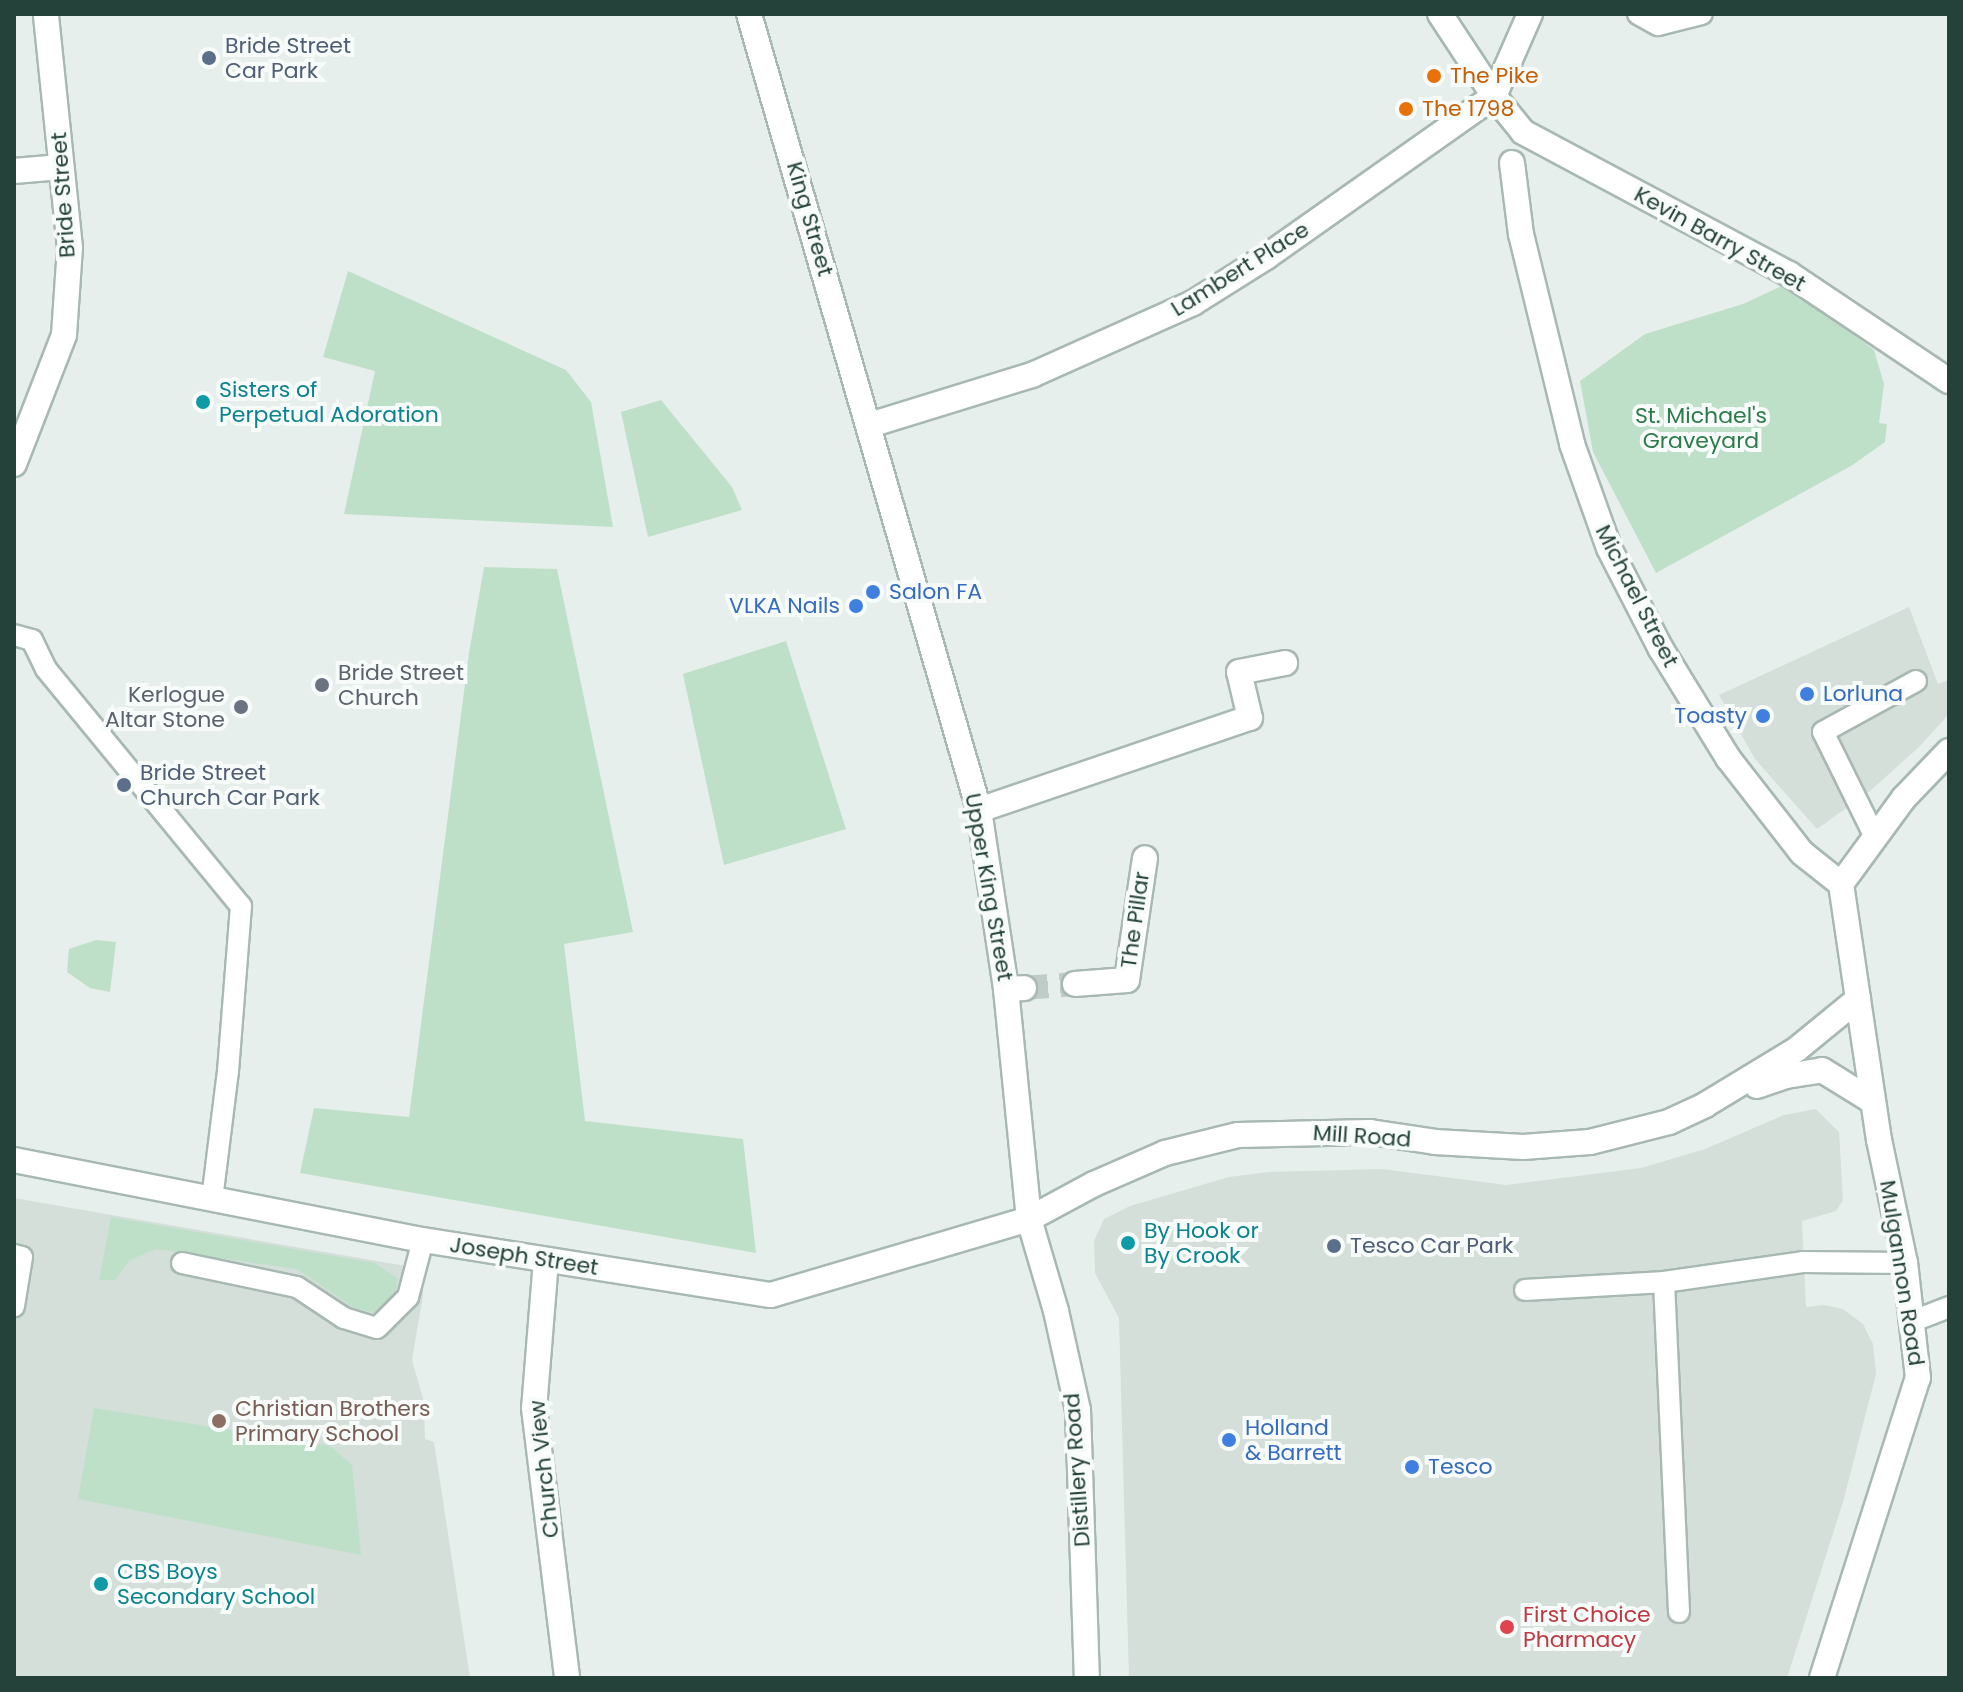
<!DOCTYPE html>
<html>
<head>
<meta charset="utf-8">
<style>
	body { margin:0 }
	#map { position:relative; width:1963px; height:1692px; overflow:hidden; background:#e6efeb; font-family:Poppins,sans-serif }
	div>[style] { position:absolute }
	.built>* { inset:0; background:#d4dfda }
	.green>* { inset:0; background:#bfe0c8 }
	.minor-tunnel>* { height:24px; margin-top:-12px; transform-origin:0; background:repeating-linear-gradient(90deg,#bfccc8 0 24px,transparent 0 36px) }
	.roads { filter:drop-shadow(2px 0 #a8b8b2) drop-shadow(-2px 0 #a8b8b2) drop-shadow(0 2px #a8b8b2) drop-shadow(0 -2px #a8b8b2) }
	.service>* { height:20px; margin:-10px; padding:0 10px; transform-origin:10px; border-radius:10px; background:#fff }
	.minor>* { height:24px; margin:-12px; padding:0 12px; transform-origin:12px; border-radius:12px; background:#fff }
	.tertiary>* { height:24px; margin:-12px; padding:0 12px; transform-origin:12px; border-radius:12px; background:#fff }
	.secondary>* { height:24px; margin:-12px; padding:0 12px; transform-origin:12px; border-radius:12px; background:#fff }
	.dots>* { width:22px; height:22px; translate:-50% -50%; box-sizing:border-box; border:4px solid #f7fbf9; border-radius:50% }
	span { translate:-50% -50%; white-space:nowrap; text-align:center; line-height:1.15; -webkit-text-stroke:8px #f7fbf9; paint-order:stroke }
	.service-label { font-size:22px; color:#4e5e75 }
	.left { translate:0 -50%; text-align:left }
	.food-label { font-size:22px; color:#c56008 }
	.street-label { font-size:22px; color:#24423a }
	.culture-label { font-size:22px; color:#0d838f }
	.park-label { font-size:22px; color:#2d7a4b }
	.shop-label { font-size:22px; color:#366cbe }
	.right { translate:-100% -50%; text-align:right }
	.worship-label { font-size:22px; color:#5b616d }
	.education-label { font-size:22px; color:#785e54 }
	.health-label { font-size:22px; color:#be3a42 }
	.frame { position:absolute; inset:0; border:16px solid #24423a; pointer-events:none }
</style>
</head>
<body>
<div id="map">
	<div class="built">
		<div style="clip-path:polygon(1909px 607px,1938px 684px,1949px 680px,1949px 714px,1919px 747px,1870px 791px,1817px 829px,1755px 759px,1719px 695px)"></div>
		<div style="clip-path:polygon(1816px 1109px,1839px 1132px,1843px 1200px,1836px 1211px,1802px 1221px,1806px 1307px,1824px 1305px,1843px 1309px,1863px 1324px,1873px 1344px,1876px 1374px,1843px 1502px,1787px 1678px,1129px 1678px,1119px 1318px,1095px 1273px,1094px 1241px,1104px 1219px,1130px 1206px,1229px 1177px,1269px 1172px,1382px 1169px,1506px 1185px,1641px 1168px,1705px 1149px,1784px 1115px)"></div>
		<div style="clip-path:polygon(14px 1198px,423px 1269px,423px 1295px,412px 1360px,424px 1402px,425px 1439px,434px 1442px,470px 1678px,14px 1678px)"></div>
	</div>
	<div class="green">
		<div style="clip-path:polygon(348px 271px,566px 370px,591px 402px,613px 527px,344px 514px,375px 371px,323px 357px)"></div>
		<div style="clip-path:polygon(1786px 284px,1874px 350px,1884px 384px,1879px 423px,1887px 424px,1885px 442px,1851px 466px,1656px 573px,1593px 452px,1580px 381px,1645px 334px,1743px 304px)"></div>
		<div style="clip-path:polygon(661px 400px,732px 487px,742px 510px,648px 537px,621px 412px)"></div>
		<div style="clip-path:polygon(484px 567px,557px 569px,633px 932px,564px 944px,585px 1121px,743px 1139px,756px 1253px,300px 1173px,314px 1108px,409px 1117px,469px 653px)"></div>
		<div style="clip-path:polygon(786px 641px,846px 829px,724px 865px,683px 674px)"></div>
		<div style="clip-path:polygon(96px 940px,116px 942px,110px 992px,90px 988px,67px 972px,69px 949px)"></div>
		<div style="clip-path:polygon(111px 1217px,375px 1263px,397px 1278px,396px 1296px,374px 1313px,354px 1308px,297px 1269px,156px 1249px,130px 1260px,115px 1280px,99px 1280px)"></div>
		<div style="clip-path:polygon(94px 1408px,330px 1446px,352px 1465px,361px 1555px,78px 1499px)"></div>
	</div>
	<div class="minor-tunnel">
		<div style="left:1024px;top:988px;width:51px;rotate:-4.5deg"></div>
	</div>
	<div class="roads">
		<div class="service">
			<div style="left:1638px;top:14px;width:23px;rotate:29deg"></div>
			<div style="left:1658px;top:25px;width:45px;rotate:-14deg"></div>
			<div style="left:14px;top:635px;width:19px;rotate:16deg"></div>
			<div style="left:32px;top:640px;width:32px;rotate:64deg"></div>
			<div style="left:46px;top:669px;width:307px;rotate:50.6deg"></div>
			<div style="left:241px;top:906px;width:166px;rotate:94.5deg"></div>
			<div style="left:228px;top:1071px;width:129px;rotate:97.1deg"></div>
			<div style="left:1874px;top:835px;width:115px;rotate:-116.3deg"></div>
			<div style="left:1823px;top:732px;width:106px;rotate:-28.7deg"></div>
			<div style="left:14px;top:1255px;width:8px;rotate:14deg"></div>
			<div style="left:22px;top:1257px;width:50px;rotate:99.3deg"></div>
			<div style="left:182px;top:1263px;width:117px;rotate:11.8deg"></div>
			<div style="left:297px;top:1287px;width:56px;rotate:33.4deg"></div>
			<div style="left:344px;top:1318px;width:34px;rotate:17deg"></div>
			<div style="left:377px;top:1328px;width:44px;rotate:-45deg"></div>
			<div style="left:408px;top:1297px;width:59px;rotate:-75.3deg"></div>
			<div style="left:1525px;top:1290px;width:139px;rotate:-3.3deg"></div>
			<div style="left:1913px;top:1321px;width:39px;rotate:-21deg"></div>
			<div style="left:1679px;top:1612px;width:330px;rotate:-92.6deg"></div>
			<div style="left:1664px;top:1282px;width:140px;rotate:-8.2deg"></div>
			<div style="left:1803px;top:1262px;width:102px;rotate:0.6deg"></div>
		</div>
		<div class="minor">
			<div style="left:1512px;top:163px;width:72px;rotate:82.8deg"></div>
			<div style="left:1521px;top:234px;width:216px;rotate:76.3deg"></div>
			<div style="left:1572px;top:444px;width:110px;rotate:70.4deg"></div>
			<div style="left:1609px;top:548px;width:114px;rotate:62.8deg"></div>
			<div style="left:1661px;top:649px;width:128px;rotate:58.4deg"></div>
			<div style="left:1728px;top:758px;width:120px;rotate:52.1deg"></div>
			<div style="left:1802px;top:853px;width:50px;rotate:38.5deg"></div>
			<div style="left:14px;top:171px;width:47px;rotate:-4.9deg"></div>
			<div style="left:870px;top:425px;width:170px;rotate:-17.2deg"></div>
			<div style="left:1032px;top:375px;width:176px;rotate:-24.1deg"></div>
			<div style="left:1193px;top:303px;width:86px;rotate:-32.2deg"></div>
			<div style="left:1266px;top:257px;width:279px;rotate:-35.2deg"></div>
			<div style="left:979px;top:810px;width:286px;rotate:-18.8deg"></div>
			<div style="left:1250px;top:718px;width:47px;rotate:-103.4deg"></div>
			<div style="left:1239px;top:672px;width:47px;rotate:-11.1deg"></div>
			<div style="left:1075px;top:984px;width:52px;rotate:-4.4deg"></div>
			<div style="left:1127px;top:980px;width:123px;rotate:-81.6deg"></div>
			<div style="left:1006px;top:989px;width:18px;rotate:-3deg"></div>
			<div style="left:546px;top:1260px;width:148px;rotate:94.6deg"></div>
			<div style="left:534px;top:1408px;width:272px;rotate:83deg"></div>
		</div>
		<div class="tertiary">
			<div style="left:1440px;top:14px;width:98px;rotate:56.6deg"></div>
			<div style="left:14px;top:464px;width:138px;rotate:-68.8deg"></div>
			<div style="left:64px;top:335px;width:87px;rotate:-86.1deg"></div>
			<div style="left:70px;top:248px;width:235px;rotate:-95.9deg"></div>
			<div style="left:1822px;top:1678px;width:315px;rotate:-72.3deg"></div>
			<div style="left:1918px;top:1378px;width:116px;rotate:-96.4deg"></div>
			<div style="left:1905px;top:1263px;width:126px;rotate:-101.9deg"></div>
			<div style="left:1879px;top:1140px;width:143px;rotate:-98.5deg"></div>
		</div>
		<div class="secondary">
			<div style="left:749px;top:14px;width:829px;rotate:73.88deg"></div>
			<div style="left:979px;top:810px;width:181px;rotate:81.4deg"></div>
			<div style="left:1006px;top:989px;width:231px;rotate:84.3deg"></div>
			<div style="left:1029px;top:1219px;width:96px;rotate:73.6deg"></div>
			<div style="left:1056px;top:1311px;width:101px;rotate:77.5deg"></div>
			<div style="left:1078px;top:1410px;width:268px;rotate:88.1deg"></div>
			<div style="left:1530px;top:14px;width:90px;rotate:113.7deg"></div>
			<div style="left:1494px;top:96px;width:46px;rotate:51.1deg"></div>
			<div style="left:1523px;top:132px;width:302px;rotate:28.1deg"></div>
			<div style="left:1789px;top:274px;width:192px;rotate:33.8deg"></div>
			<div style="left:1757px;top:1086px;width:31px;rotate:-19deg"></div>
			<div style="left:1786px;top:1076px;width:36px;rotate:-9deg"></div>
			<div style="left:1822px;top:1070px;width:59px;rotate:31.8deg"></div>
			<div style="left:14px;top:1160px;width:417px;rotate:11.1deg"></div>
			<div style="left:423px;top:1240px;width:352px;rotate:9deg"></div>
			<div style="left:771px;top:1295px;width:269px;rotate:-16.4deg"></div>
			<div style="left:1029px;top:1219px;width:74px;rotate:-28.3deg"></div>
			<div style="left:1094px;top:1184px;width:77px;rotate:-23.6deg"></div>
			<div style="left:1165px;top:1153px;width:75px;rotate:-13.9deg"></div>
			<div style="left:1238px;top:1135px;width:132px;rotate:-1.3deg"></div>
			<div style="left:1370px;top:1132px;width:66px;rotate:8.7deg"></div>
			<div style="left:1435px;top:1142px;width:88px;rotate:3.3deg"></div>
			<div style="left:1523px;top:1147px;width:67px;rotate:-4.3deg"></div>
			<div style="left:1590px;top:1142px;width:81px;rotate:-14.2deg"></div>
			<div style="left:1669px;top:1122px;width:40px;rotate:-25deg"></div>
			<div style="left:1705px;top:1105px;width:108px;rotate:-31.3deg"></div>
			<div style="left:1797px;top:1049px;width:79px;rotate:-39.3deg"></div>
			<div style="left:1858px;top:999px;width:116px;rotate:-98.4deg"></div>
			<div style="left:1841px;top:884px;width:107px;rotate:-53.8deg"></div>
			<div style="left:1904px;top:798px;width:65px;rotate:-46.2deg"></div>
		</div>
	</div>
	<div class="dots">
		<div style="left:209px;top:58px;background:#5c6f8a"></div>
		<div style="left:1434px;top:76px;background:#e8710a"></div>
		<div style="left:1406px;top:109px;background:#e8710a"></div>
		<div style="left:203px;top:402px;background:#0f9aa8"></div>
		<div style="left:873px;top:592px;background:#3f7fe0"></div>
		<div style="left:856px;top:606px;background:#3f7fe0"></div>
		<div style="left:322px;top:685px;background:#6b7280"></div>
		<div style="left:1807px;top:694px;background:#3f7fe0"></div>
		<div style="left:241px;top:707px;background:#6b7280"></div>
		<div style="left:1763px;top:716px;background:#3f7fe0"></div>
		<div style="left:124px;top:785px;background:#5c6f8a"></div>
		<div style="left:1128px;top:1243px;background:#0f9aa8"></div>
		<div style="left:1334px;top:1246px;background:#5c6f8a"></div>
		<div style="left:219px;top:1421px;background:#8d6e63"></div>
		<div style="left:1229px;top:1440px;background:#3f7fe0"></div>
		<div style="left:1412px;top:1467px;background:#3f7fe0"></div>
		<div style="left:101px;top:1584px;background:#0f9aa8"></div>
		<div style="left:1507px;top:1627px;background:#e0444e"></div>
	</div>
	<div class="service-label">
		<span class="left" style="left:225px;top:58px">Bride Street<br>Car Park</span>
		<span class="left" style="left:140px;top:785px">Bride Street<br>Church Car Park</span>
		<span class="left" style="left:1350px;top:1246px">Tesco Car Park</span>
	</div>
	<div class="food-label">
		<span class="left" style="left:1450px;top:76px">The Pike</span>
		<span class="left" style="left:1422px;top:109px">The 1798</span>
	</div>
	<div class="street-label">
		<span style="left:63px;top:195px;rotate:-94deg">Bride Street</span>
		<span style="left:810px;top:219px;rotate:74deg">King Street</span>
		<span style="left:1720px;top:239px;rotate:29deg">Kevin Barry Street</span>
		<span style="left:1240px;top:269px;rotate:-32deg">Lambert Place</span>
		<span style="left:1637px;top:596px;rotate:63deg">Michael Street</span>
		<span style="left:989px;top:887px;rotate:80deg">Upper King Street</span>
		<span style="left:1135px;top:920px;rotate:-82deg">The Pillar</span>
		<span style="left:1362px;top:1136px;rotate:4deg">Mill Road</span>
		<span style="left:524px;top:1256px;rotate:9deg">Joseph Street</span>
		<span style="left:1902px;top:1273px;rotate:81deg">Mulgannon Road</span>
		<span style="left:544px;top:1469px;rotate:-96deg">Church View</span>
		<span style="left:1077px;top:1470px;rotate:-94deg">Distillery Road</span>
	</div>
	<div class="culture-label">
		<span class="left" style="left:219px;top:402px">Sisters of<br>Perpetual Adoration</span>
		<span class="left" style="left:1144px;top:1243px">By Hook or<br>By Crook</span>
		<span class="left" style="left:117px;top:1584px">CBS Boys<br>Secondary School</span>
	</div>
	<div class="park-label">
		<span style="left:1701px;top:428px">St. Michael's<br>Graveyard</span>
	</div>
	<div class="shop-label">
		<span class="left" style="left:889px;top:592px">Salon FA</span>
		<span class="right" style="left:840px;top:606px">VLKA Nails</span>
		<span class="left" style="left:1823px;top:694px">Lorluna</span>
		<span class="right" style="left:1747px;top:716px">Toasty</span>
		<span class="left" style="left:1245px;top:1440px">Holland<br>&amp; Barrett</span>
		<span class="left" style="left:1428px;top:1467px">Tesco</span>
	</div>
	<div class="worship-label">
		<span class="left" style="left:338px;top:685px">Bride Street<br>Church</span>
		<span class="right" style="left:225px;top:707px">Kerlogue<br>Altar Stone</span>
	</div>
	<div class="education-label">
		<span class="left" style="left:235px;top:1421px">Christian Brothers<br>Primary School</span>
	</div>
	<div class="health-label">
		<span class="left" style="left:1523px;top:1627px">First Choice<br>Pharmacy</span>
	</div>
	<div class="frame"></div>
</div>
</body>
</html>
